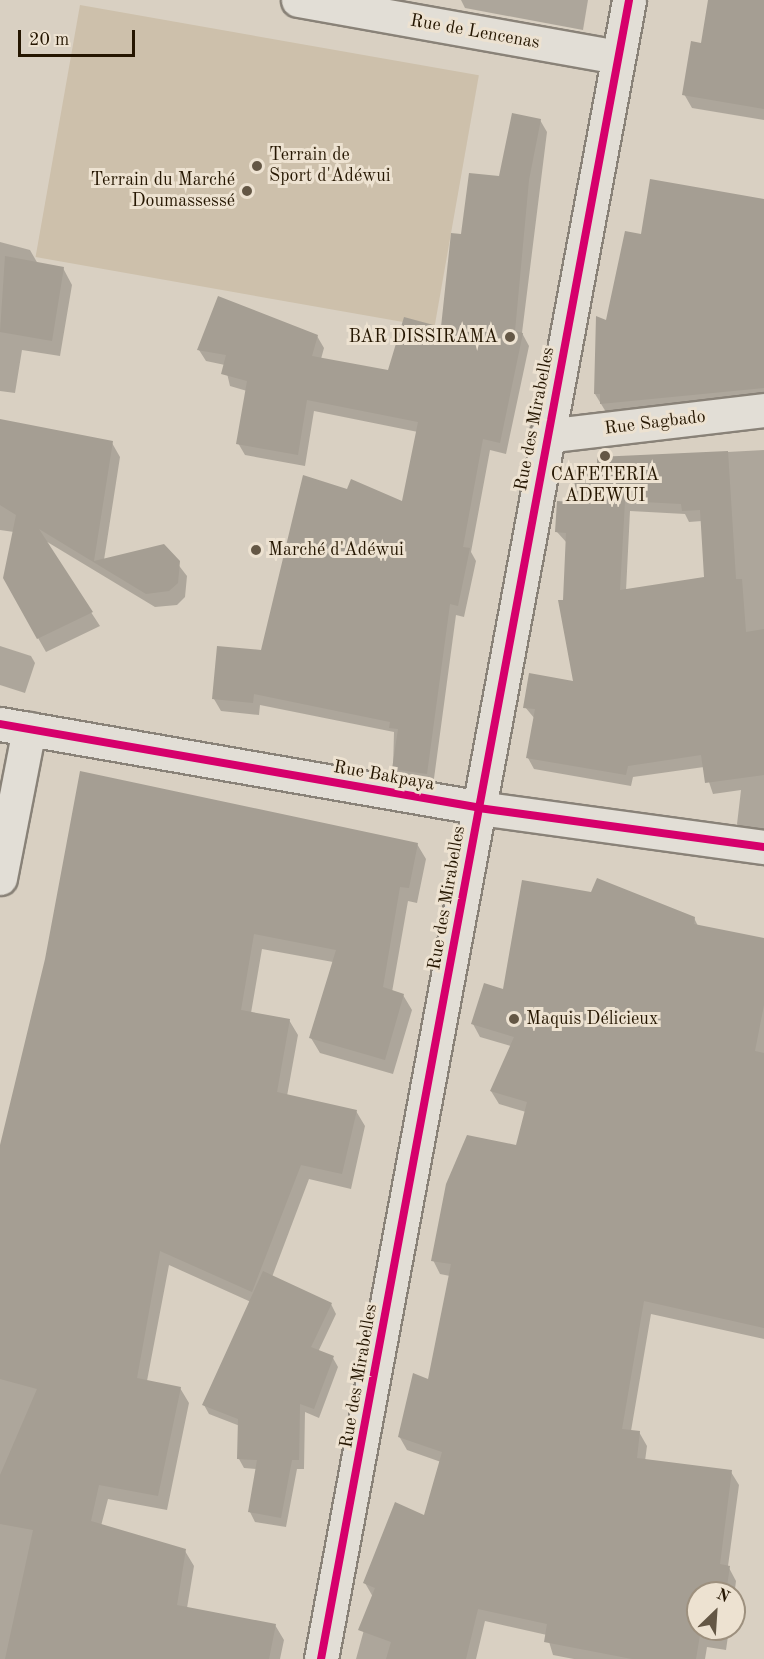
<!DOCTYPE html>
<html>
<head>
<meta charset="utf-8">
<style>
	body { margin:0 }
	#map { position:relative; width:764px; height:1659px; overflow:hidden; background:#d9d0c2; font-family:"Old Standard TT",serif }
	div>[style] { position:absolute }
	.green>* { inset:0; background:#cdc0ab; transform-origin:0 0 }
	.shadow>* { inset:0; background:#0003 }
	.building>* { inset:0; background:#a59e93 }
	.roads { filter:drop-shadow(2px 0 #898278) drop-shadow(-2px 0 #898278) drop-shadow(0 2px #898278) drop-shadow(0 -2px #898278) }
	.street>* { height:33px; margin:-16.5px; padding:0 16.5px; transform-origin:16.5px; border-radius:16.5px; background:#e2ded6 }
	.cycleway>* { height:8px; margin:-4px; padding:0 4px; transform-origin:4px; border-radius:4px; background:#d6006c }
	.dots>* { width:16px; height:16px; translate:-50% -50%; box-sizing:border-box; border:3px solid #ede2d1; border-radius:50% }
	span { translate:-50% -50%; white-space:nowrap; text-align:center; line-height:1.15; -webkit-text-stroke:6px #ede2d1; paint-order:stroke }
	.street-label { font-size:18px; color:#251601 }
	.poi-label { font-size:18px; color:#251601 }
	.left { translate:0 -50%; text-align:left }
	.right { translate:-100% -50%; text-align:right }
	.north { position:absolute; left:686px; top:1581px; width:60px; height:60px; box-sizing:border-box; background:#ede2d1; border:2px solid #9d907e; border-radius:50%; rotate:25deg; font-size:16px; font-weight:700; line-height:24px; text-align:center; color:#251601 }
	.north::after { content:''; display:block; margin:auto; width:21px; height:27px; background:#645745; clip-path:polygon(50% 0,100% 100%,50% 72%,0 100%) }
	.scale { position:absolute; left:18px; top:30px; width:117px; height:27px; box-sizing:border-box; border:3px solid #251601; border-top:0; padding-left:8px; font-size:18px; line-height:21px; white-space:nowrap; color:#251601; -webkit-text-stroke:4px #ede2d1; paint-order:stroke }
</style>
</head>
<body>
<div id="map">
	<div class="green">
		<div style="left:80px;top:5px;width:405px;height:256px;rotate:10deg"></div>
	</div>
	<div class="shadow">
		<div style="clip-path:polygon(461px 0,588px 0,583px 30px,465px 8px)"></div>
		<div style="clip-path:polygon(710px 0,764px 0,764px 120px,692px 108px,684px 94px,702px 44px)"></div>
		<div style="clip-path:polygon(540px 120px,547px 132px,522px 333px,529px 346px,506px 454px,490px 450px,471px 552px,476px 561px,464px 617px,456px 615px,433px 786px,400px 781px,393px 769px,394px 732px,260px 705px,259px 715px,221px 711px,214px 699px,262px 652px,348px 490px,403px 503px,418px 432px,314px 411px,305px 466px,245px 455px,238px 443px,247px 391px,230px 386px,225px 365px,206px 361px,199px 350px,317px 336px,324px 348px,321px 359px,389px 371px,442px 329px,463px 236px)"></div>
		<div style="clip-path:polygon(764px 200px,764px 402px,609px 417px,595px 394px,607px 322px,642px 236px)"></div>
		<div style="clip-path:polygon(0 242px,30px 250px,38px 264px,63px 268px,72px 285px,60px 356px,22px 350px,15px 393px,0 391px)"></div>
		<div style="clip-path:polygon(0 421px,112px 443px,120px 457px,104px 560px,163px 545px,187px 576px,185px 597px,177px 605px,155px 607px,44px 540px,100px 626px,46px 652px,4px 578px,14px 532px,0 530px)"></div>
		<div style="clip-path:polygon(evenodd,764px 450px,764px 838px,743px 835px,737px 824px,741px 790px,713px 794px,704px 767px,633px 777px,631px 786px,534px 769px,528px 758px,535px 719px,525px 707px,574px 683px,564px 601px,567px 543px,557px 532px,598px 470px,599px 459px,764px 450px,630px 511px,685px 514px,689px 522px,702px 521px,705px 578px,626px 591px,630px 511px)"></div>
		<div style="clip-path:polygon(0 646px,31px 656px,35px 663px,25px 693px,0 685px)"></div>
		<div style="clip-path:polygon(417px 844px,426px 859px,417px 903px,408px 901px,392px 992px,403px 995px,412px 1010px,393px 1074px,320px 1053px,311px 1038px,333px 962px,262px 949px,251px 1013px,289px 1020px,298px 1035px,287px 1096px,356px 1111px,365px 1126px,351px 1189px,309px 1179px,272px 1277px,331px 1304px,336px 1314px,318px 1352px,333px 1358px,338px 1367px,319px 1418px,305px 1412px,304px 1469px,297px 1469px,286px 1527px,255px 1522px,250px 1512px,257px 1469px,244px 1468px,239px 1459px,240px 1426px,209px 1414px,204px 1405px,251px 1302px,169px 1265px,147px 1381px,180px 1388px,189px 1403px,167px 1510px,108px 1499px,101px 1526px,185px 1551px,194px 1566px,187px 1608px,275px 1625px,284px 1640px,280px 1659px,0 1659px,0 1197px,46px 959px)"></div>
		<div style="clip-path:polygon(694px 918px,698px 926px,764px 940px,764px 1339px,651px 1314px,631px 1431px,639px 1432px,647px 1446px,645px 1461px,731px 1472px,739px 1485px,728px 1566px,736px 1581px,734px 1597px,734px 1593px,698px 1593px,698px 1629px,729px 1629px,726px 1650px,707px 1647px,705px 1659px,574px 1659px,553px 1655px,547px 1635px,485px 1621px,476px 1659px,356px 1659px,373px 1597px,365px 1583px,425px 1517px,441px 1462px,407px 1450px,399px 1436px,429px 1381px,450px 1276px,440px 1274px,433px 1260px,517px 1147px,526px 1112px,499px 1104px,491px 1091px,511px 1046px,480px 1037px,473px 1024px,504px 991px)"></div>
	</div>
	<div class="building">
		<div style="clip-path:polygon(708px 0,764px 0,764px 109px,682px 95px,691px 41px,701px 43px)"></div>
		<div style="clip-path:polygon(512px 113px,541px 119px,529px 180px,515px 331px,523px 333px,500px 443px,483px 439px,463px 547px,470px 548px,458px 606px,450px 604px,427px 774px,392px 769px,398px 729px,389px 728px,390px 722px,254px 694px,253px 703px,212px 699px,217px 646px,261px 650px,303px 475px,347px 489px,351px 479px,402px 501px,418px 422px,307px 400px,298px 455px,236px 444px,247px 381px,221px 374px,226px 355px,197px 350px,218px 296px,318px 335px,312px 356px,388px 370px,404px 317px,441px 327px,451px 233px,461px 234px,469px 173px,499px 176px)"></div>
		<div style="clip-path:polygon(650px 179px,764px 199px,764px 388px,600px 404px,600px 394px,594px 394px,596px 316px,606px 320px,625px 231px,641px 234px)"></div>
		<div style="clip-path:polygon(5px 256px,64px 267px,52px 341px,0 332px)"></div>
		<div style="clip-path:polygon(0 419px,113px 441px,94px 561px,164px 544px,180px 561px,178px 583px,169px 591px,146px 594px,39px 529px,93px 612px,37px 639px,3px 578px,16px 515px,0 505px)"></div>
		<div style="clip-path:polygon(evenodd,728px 451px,736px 579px,742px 579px,746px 632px,764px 629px,764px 775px,705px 783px,701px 755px,628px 766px,626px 775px,526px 758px,535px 709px,523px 708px,529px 673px,573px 681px,558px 600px,563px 600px,566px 533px,555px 532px,557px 501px,574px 502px,575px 468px,597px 469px,597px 457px,728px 451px,625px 501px,681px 504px,682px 511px,700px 510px,704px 577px,620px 590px,625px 501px)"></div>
		<div style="clip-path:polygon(80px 771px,418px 843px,409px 888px,400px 887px,383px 987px,404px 994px,385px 1060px,309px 1038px,336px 950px,254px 934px,241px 1010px,290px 1019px,277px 1092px,357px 1110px,342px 1174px,301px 1165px,252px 1292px,160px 1251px,137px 1378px,181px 1387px,158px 1496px,99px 1485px,91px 1521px,186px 1549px,177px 1605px,276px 1624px,269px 1659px,5px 1659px,33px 1530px,0 1524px,0 1475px,37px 1389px,0 1379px,0 1145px,45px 959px)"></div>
		<div style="clip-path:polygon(597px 878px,695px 917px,694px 924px,764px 938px,764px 1005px,755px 1051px,764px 1053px,764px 1328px,644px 1301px,622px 1429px,640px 1431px,637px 1458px,732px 1470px,720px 1564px,730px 1566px,726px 1593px,698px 1593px,698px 1629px,720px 1629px,719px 1637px,700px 1635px,696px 1659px,632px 1659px,544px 1642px,547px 1624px,478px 1609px,466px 1659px,386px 1659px,391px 1642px,358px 1630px,375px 1588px,363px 1583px,395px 1502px,424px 1515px,442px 1452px,398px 1437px,413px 1373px,428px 1379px,451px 1264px,431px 1261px,446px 1184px,467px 1135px,516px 1145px,527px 1102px,490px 1091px,514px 1037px,471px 1024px,484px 983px,503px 989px,522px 880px,591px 892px)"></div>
		<div style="clip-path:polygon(263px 1271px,332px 1303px,311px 1347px,334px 1356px,314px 1409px,300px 1404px,299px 1460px,292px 1460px,281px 1518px,248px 1512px,257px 1460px,237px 1459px,238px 1419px,202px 1405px)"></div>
	</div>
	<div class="roads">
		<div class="street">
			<div style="left:298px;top:0;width:324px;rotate:10.1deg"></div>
			<div style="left:546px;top:436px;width:220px;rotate:-6.8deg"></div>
			<div style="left:0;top:724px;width:486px;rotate:9.9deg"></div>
			<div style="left:479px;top:808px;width:288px;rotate:7.8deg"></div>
			<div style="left:0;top:878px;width:152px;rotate:-79deg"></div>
			<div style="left:321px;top:1659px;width:1687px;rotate:-79.48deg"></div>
		</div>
	</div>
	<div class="cycleway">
		<div style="left:0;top:724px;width:486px;rotate:9.9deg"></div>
		<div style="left:479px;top:808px;width:288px;rotate:7.8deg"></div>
		<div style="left:321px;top:1659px;width:1687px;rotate:-79.48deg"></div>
	</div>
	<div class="dots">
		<div style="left:257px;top:166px;background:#645745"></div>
		<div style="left:247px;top:191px;background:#645745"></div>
		<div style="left:510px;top:337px;background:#645745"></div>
		<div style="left:605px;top:456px;background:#645745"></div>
		<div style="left:256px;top:550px;background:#645745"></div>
		<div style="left:514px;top:1019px;background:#645745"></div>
	</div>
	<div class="street-label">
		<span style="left:475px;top:32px;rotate:10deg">Rue de Lencenas</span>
		<span style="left:535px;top:419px;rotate:-79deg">Rue des Mirabelles</span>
		<span style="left:655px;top:423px;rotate:-7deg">Rue Sagbado</span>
		<span style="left:384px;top:776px;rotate:10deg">Rue Bakpaya</span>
		<span style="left:447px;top:898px;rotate:-80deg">Rue des Mirabelles</span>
		<span style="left:359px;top:1376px;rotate:-80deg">Rue des Mirabelles</span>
	</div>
	<div class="poi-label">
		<span class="left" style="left:269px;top:166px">Terrain de<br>Sport d'Adéwui</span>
		<span class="right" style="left:235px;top:191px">Terrain du Marché<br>Doumassessé</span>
		<span class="right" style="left:498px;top:337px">BAR DISSIRAMA</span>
		<span style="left:605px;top:486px">CAFETERIA<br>ADEWUI</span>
		<span class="left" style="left:268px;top:550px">Marché d'Adéwui</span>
		<span class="left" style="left:526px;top:1019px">Maquis Délicieux</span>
	</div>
	<div class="north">N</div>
	<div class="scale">20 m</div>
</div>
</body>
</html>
